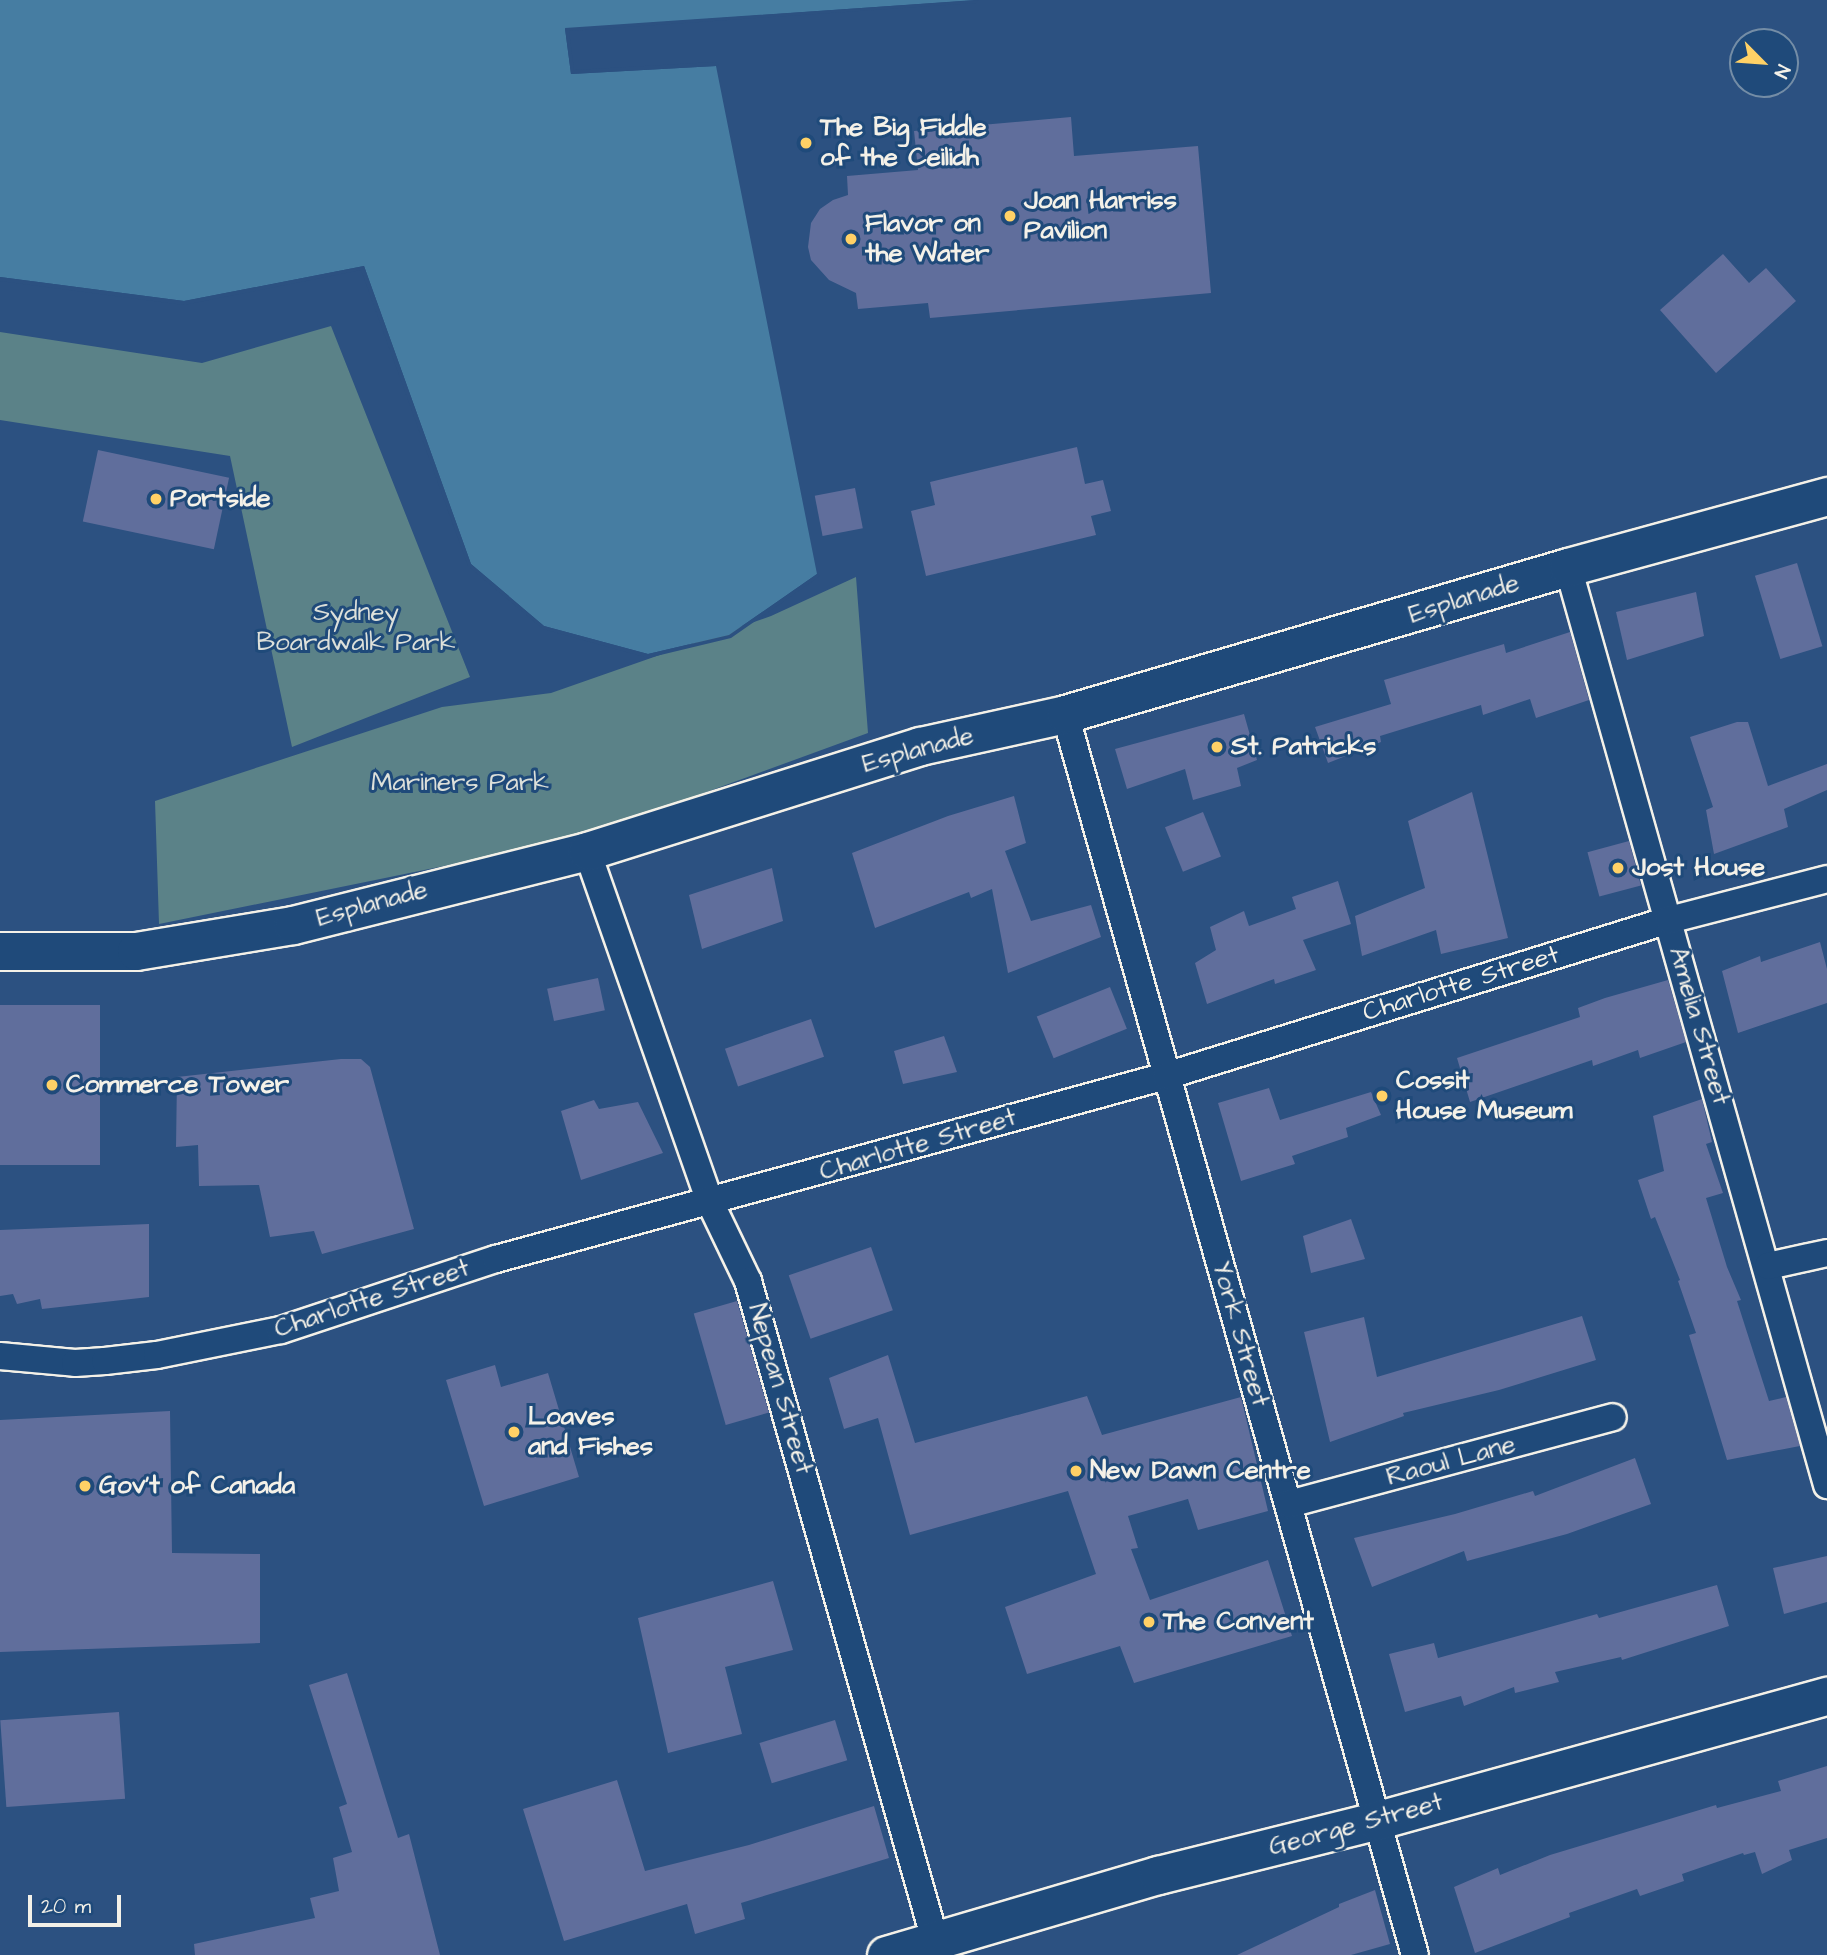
<!DOCTYPE html>
<html>
<head>
<meta charset="utf-8">
<style>
	body { margin:0 }
	#map { position:relative; width:1827px; height:1955px; overflow:hidden; background:#2c5181; font-family:"Architects Daughter",sans-serif }
	div>[style] { position:absolute }
	.green>* { inset:0; background:#5b8288 }
	.water>* { inset:0; background:#467da2 }
	.pier>* { inset:0; background:#2c5181 }
	.building>* { inset:0; background:#606e9c; transform-origin:0 0 }
	.roads { filter:drop-shadow(2px 0 #f4f1e8) drop-shadow(-2px 0 #f4f1e8) drop-shadow(0 2px #f4f1e8) drop-shadow(0 -2px #f4f1e8) }
	.street>* { height:26px; margin:-13px; padding:0 13px; transform-origin:13px; border-radius:13px; background:#1f4a7a }
	.secondary>* { height:37px; margin:-18.5px; padding:0 18.5px; transform-origin:18.5px; border-radius:18.5px; background:#1f4a7a }
	.dots>* { width:19px; height:19px; translate:-50% -50%; box-sizing:border-box; border:4px solid #1f4a7a; border-radius:50% }
	span { translate:-50% -50%; white-space:nowrap; text-align:center; line-height:1.15; -webkit-text-stroke:6px #1f4a7a; paint-order:stroke }
	.poi-label { font-size:26px; color:#f4f1e8; font-weight:700 }
	.left { translate:0 -50%; text-align:left }
	.street-label { font-size:26px; color:#f4f1e8 }
	.park-label { font-size:26px; color:#dde0da }
	.north { position:absolute; left:1729px; top:28px; width:70px; height:70px; box-sizing:border-box; background:#1f4a7a; border:2px solid #748da6; border-radius:50%; rotate:115deg; font-size:19px; font-weight:700; line-height:28px; text-align:center; color:#f4f1e8 }
	.north::after { content:''; display:block; margin:auto; width:24px; height:32px; background:#ffd166; clip-path:polygon(50% 0,100% 100%,50% 72%,0 100%) }
	.scale { position:absolute; left:28px; top:1895px; width:93px; height:32px; box-sizing:border-box; border:4px solid #f4f1e8; border-top:0; padding-left:9px; font-size:21px; line-height:24px; white-space:nowrap; color:#f4f1e8; -webkit-text-stroke:5px #1f4a7a; paint-order:stroke }
</style>
</head>
<body>
<div id="map">
	<div class="green">
		<div style="clip-path:polygon(331px 326px,470px 677px,292px 747px,230px 456px,0 420px,0 332px,202px 363px)"></div>
		<div style="clip-path:polygon(856px 577px,868px 733px,581px 838px,159px 924px,155px 801px,442px 707px,551px 693px,771px 616px)"></div>
	</div>
	<div class="water">
		<div style="clip-path:polygon(0 0,975px 0,565px 29px,571px 74px,716px 66px,817px 574px,729px 635px,648px 654px,544px 626px,471px 564px,364px 266px,184px 301px,0 277px)"></div>
	</div>
	<div class="pier">
		<div style="clip-path:polygon(979px 0,976px 3px,569px 31px,574px 70px,715px 62px,719px 65px,716px 66px,571px 74px,565px 28px)"></div>
		<div style="clip-path:polygon(364px 266px,471px 564px,544px 626px,648px 654px,729px 635px,817px 574px,820px 576px,731px 638px,648px 658px,543px 629px,468px 566px,361px 270px,184px 305px,0 281px,0 277px,184px 301px)"></div>
	</div>
	<div class="building">
		<div style="clip-path:polygon(1071px 117px,1074px 156px,1198px 146px,1211px 293px,930px 318px,928px 303px,858px 309px,856px 293px,829px 280px,811px 260px,808px 247px,811px 223px,820px 209px,833px 200px,848px 195px,847px 176px,918px 170px,914px 131px)"></div>
		<div style="clip-path:polygon(1723px 254px,1749px 283px,1766px 268px,1796px 301px,1716px 373px,1660px 310px)"></div>
		<div style="clip-path:polygon(1077px 447px,1085px 484px,1103px 480px,1111px 511px,1091px 516px,1096px 535px,926px 576px,911px 511px,935px 505px,930px 482px)"></div>
		<div style="left:98px;top:450px;width:134px;height:73px;rotate:12deg"></div>
		<div style="left:855px;top:488px;width:41px;height:41px;rotate:79deg"></div>
		<div style="left:1797px;top:563px;width:87px;height:44px;rotate:73deg"></div>
		<div style="clip-path:polygon(1696px 592px,1704px 636px,1627px 660px,1616px 612px)"></div>
		<div style="clip-path:polygon(1570px 632px,1589px 700px,1536px 718px,1530px 699px,1483px 715px,1481px 705px,1380px 736px,1381px 742px,1328px 763px,1315px 727px,1391px 704px,1384px 680px,1504px 644px,1506px 653px)"></div>
		<div style="clip-path:polygon(1244px 714px,1257px 760px,1237px 768px,1241px 786px,1193px 800px,1185px 769px,1127px 789px,1115px 749px)"></div>
		<div style="clip-path:polygon(1737px 722px,1748px 722px,1768px 786px,1827px 764px,1827px 790px,1784px 809px,1788px 827px,1714px 854px,1706px 810px,1713px 807px,1690px 737px)"></div>
		<div style="clip-path:polygon(1472px 792px,1508px 938px,1441px 954px,1436px 930px,1362px 956px,1355px 916px,1425px 888px,1408px 821px)"></div>
		<div style="clip-path:polygon(1014px 796px,1026px 843px,1005px 851px,1031px 921px,1091px 905px,1101px 937px,1008px 973px,992px 889px,971px 898px,969px 892px,875px 928px,852px 853px,948px 816px)"></div>
		<div style="left:1203px;top:812px;width:48px;height:41px;rotate:68deg"></div>
		<div style="left:1629px;top:841px;width:46px;height:43px;rotate:75deg"></div>
		<div style="clip-path:polygon(772px 868px,783px 921px,702px 949px,689px 895px)"></div>
		<div style="clip-path:polygon(1338px 881px,1351px 924px,1303px 940px,1316px 970px,1275px 984px,1274px 979px,1207px 1004px,1195px 963px,1216px 950px,1210px 927px,1244px 911px,1249px 926px,1296px 909px,1292px 897px)"></div>
		<div style="clip-path:polygon(1820px 942px,1827px 969px,1827px 1003px,1738px 1033px,1722px 971px,1760px 956px,1761px 962px)"></div>
		<div style="left:598px;top:978px;width:33px;height:52px;rotate:78deg"></div>
		<div style="clip-path:polygon(1668px 980px,1686px 1042px,1640px 1058px,1638px 1050px,1593px 1066px,1592px 1060px,1470px 1102px,1457px 1058px,1580px 1017px,1578px 1008px,1605px 998px)"></div>
		<div style="left:1110px;top:987px;width:45px;height:79px;rotate:68deg"></div>
		<div style="left:0;top:1005px;width:100px;height:160px"></div>
		<div style="left:811px;top:1019px;width:40px;height:91px;rotate:71deg"></div>
		<div style="clip-path:polygon(944px 1036px,957px 1072px,903px 1084px,894px 1051px)"></div>
		<div style="clip-path:polygon(341px 1059px,361px 1059px,370px 1067px,414px 1229px,322px 1254px,314px 1231px,270px 1237px,259px 1185px,199px 1186px,198px 1145px,176px 1147px,177px 1077px)"></div>
		<div style="clip-path:polygon(1269px 1088px,1280px 1120px,1371px 1092px,1381px 1115px,1346px 1128px,1348px 1137px,1292px 1156px,1295px 1164px,1241px 1181px,1218px 1103px)"></div>
		<div style="clip-path:polygon(1702px 1099px,1712px 1142px,1706px 1144px,1723px 1193px,1706px 1198px,1727px 1267px,1741px 1300px,1737px 1301px,1769px 1401px,1786px 1397px,1800px 1446px,1727px 1460px,1689px 1335px,1696px 1333px,1678px 1281px,1680px 1280px,1655px 1217px,1651px 1219px,1638px 1180px,1664px 1171px,1653px 1116px)"></div>
		<div style="clip-path:polygon(594px 1100px,599px 1109px,638px 1102px,663px 1153px,581px 1180px,561px 1111px)"></div>
		<div style="clip-path:polygon(1351px 1219px,1365px 1259px,1311px 1273px,1303px 1236px)"></div>
		<div style="clip-path:polygon(149px 1224px,149px 1297px,42px 1309px,40px 1299px,17px 1304px,13px 1294px,0 1296px,0 1230px)"></div>
		<div style="left:871px;top:1247px;width:67px;height:87px;rotate:71deg"></div>
		<div style="left:737px;top:1301px;width:116px;height:45px;rotate:74deg"></div>
		<div style="clip-path:polygon(1582px 1316px,1596px 1360px,1499px 1390px,1403px 1413px,1404px 1416px,1330px 1442px,1304px 1332px,1364px 1317px,1377px 1377px)"></div>
		<div style="clip-path:polygon(888px 1355px,915px 1443px,1087px 1396px,1102px 1435px,1241px 1397px,1268px 1511px,1198px 1530px,1188px 1499px,1128px 1516px,1138px 1548px,1131px 1549px,1150px 1600px,1268px 1560px,1292px 1636px,1134px 1683px,1120px 1646px,1027px 1674px,1005px 1607px,1096px 1574px,1068px 1491px,910px 1535px,878px 1418px,844px 1429px,829px 1378px)"></div>
		<div style="clip-path:polygon(495px 1365px,501px 1387px,548px 1373px,579px 1477px,484px 1506px,446px 1380px)"></div>
		<div style="clip-path:polygon(170px 1411px,172px 1553px,260px 1554px,260px 1643px,0 1652px,0 1420px)"></div>
		<div style="clip-path:polygon(1635px 1458px,1651px 1504px,1567px 1534px,1467px 1561px,1464px 1551px,1372px 1587px,1354px 1538px,1455px 1514px,1533px 1491px,1535px 1496px)"></div>
		<div style="clip-path:polygon(1827px 1556px,1827px 1602px,1784px 1614px,1773px 1568px)"></div>
		<div style="clip-path:polygon(773px 1581px,793px 1650px,725px 1667px,742px 1734px,668px 1753px,638px 1618px)"></div>
		<div style="clip-path:polygon(1717px 1585px,1729px 1626px,1622px 1660px,1621px 1657px,1555px 1672px,1559px 1682px,1515px 1693px,1514px 1687px,1464px 1706px,1461px 1696px,1405px 1712px,1389px 1654px,1434px 1643px,1438px 1658px,1597px 1614px,1599px 1618px)"></div>
		<div style="clip-path:polygon(347px 1673px,398px 1838px,409px 1834px,440px 1955px,195px 1955px,194px 1944px,315px 1918px,310px 1898px,339px 1891px,333px 1858px,352px 1852px,339px 1807px,347px 1804px,309px 1685px)"></div>
		<div style="left:119px;top:1712px;width:87px;height:119px;rotate:86deg"></div>
		<div style="left:835px;top:1720px;width:42px;height:79px;rotate:73deg"></div>
		<div style="clip-path:polygon(1827px 1766px,1827px 1838px,1789px 1850px,1792px 1860px,1762px 1874px,1755px 1852px,1744px 1855px,1743px 1853px,1682px 1874px,1684px 1881px,1640px 1896px,1637px 1889px,1569px 1913px,1570px 1917px,1475px 1953px,1454px 1887px,1498px 1868px,1500px 1875px,1550px 1855px,1716px 1805px,1717px 1808px,1781px 1791px,1778px 1781px)"></div>
		<div style="clip-path:polygon(617px 1780px,645px 1871px,749px 1845px,874px 1806px,889px 1858px,741px 1903px,745px 1919px,695px 1934px,687px 1904px,564px 1941px,523px 1809px)"></div>
		<div style="clip-path:polygon(1375px 1890px,1390px 1944px,1351px 1955px,1237px 1955px,1339px 1907px,1339px 1904px)"></div>
	</div>
	<div class="roads">
		<div class="street">
			<div style="left:1568px;top:567px;width:954px;rotate:74.24deg"></div>
			<div style="left:1065px;top:714px;width:1289px;rotate:74.25deg"></div>
			<div style="left:587px;top:851px;width:370px;rotate:70.7deg"></div>
			<div style="left:709px;top:1200px;width:90px;rotate:64.3deg"></div>
			<div style="left:748px;top:1281px;width:685px;rotate:74.16deg"></div>
			<div style="left:1768px;top:1266px;width:60px;rotate:-12.4deg"></div>
			<div style="left:0;top:1356px;width:75px;rotate:5.3deg"></div>
			<div style="left:75px;top:1363px;width:30px;rotate:-4deg"></div>
			<div style="left:105px;top:1361px;width:52px;rotate:-6.6deg"></div>
			<div style="left:157px;top:1355px;width:126px;rotate:-11.4deg"></div>
			<div style="left:281px;top:1330px;width:226px;rotate:-18.3deg"></div>
			<div style="left:496px;top:1259px;width:695px;rotate:-15.28deg"></div>
			<div style="left:1166px;top:1076px;width:527px;rotate:-17.23deg"></div>
			<div style="left:1669px;top:920px;width:163px;rotate:-14.5deg"></div>
			<div style="left:1289px;top:1504px;width:335px;rotate:-15deg"></div>
		</div>
		<div class="secondary">
			<div style="left:0;top:951px;width:136px"></div>
			<div style="left:136px;top:951px;width:159px;rotate:-9.4deg"></div>
			<div style="left:293px;top:925px;width:303px;rotate:-14.1deg"></div>
			<div style="left:587px;top:851px;width:349px;rotate:-17.5deg"></div>
			<div style="left:920px;top:746px;width:148px;rotate:-12.4deg"></div>
			<div style="left:1065px;top:714px;width:524px;rotate:-16.29deg"></div>
			<div style="left:1568px;top:567px;width:269px;rotate:-15.3deg"></div>
			<div style="left:886px;top:1955px;width:284px;rotate:-16.4deg"></div>
			<div style="left:1158px;top:1875px;width:224px;rotate:-14deg"></div>
			<div style="left:1375px;top:1821px;width:469px;rotate:-15.5deg"></div>
		</div>
	</div>
	<div class="dots">
		<div style="left:806px;top:143px;background:#ffd166"></div>
		<div style="left:1010px;top:216px;background:#ffd166"></div>
		<div style="left:851px;top:239px;background:#ffd166"></div>
		<div style="left:156px;top:499px;background:#ffd166"></div>
		<div style="left:1217px;top:747px;background:#ffd166"></div>
		<div style="left:1618px;top:868px;background:#ffd166"></div>
		<div style="left:52px;top:1085px;background:#ffd166"></div>
		<div style="left:1382px;top:1096px;background:#ffd166"></div>
		<div style="left:514px;top:1432px;background:#ffd166"></div>
		<div style="left:1076px;top:1471px;background:#ffd166"></div>
		<div style="left:85px;top:1486px;background:#ffd166"></div>
		<div style="left:1149px;top:1622px;background:#ffd166"></div>
	</div>
	<div class="poi-label">
		<span class="left" style="left:820px;top:143px">The Big Fiddle<br>of the Ceilidh</span>
		<span class="left" style="left:1024px;top:216px">Joan Harriss<br>Pavilion</span>
		<span class="left" style="left:865px;top:239px">Flavor on<br>the Water</span>
		<span class="left" style="left:170px;top:499px">Portside</span>
		<span class="left" style="left:1231px;top:747px">St. Patricks</span>
		<span class="left" style="left:1632px;top:868px">Jost House</span>
		<span class="left" style="left:1396px;top:1096px">Cossit<br>House Museum</span>
		<span class="left" style="left:66px;top:1085px">Commerce Tower</span>
		<span class="left" style="left:528px;top:1432px">Loaves<br>and Fishes</span>
		<span class="left" style="left:1090px;top:1471px">New Dawn Centre</span>
		<span class="left" style="left:99px;top:1486px">Gov't of Canada</span>
		<span class="left" style="left:1163px;top:1622px">The Convent</span>
	</div>
	<div class="street-label">
		<span style="left:1464px;top:599px;rotate:-17deg">Esplanade</span>
		<span style="left:918px;top:750px;rotate:-15deg">Esplanade</span>
		<span style="left:372px;top:904px;rotate:-15deg">Esplanade</span>
		<span style="left:1461px;top:984px;rotate:-17deg">Charlotte Street</span>
		<span style="left:1699px;top:1026px;rotate:74deg">Amelia Street</span>
		<span style="left:918px;top:1145px;rotate:-16deg">Charlotte Street</span>
		<span style="left:372px;top:1299px;rotate:-18deg">Charlotte Street</span>
		<span style="left:1240px;top:1334px;rotate:74deg">York Street</span>
		<span style="left:780px;top:1389px;rotate:74deg">Nepean Street</span>
		<span style="left:1451px;top:1461px;rotate:-15deg">Raoul Lane</span>
		<span style="left:1356px;top:1825px;rotate:-15deg">George Street</span>
	</div>
	<div class="park-label">
		<span style="left:356px;top:628px">Sydney<br>Boardwalk Park</span>
		<span style="left:460px;top:783px">Mariners Park</span>
	</div>
	<div class="north">N</div>
	<div class="scale">20 m</div>
</div>
</body>
</html>
